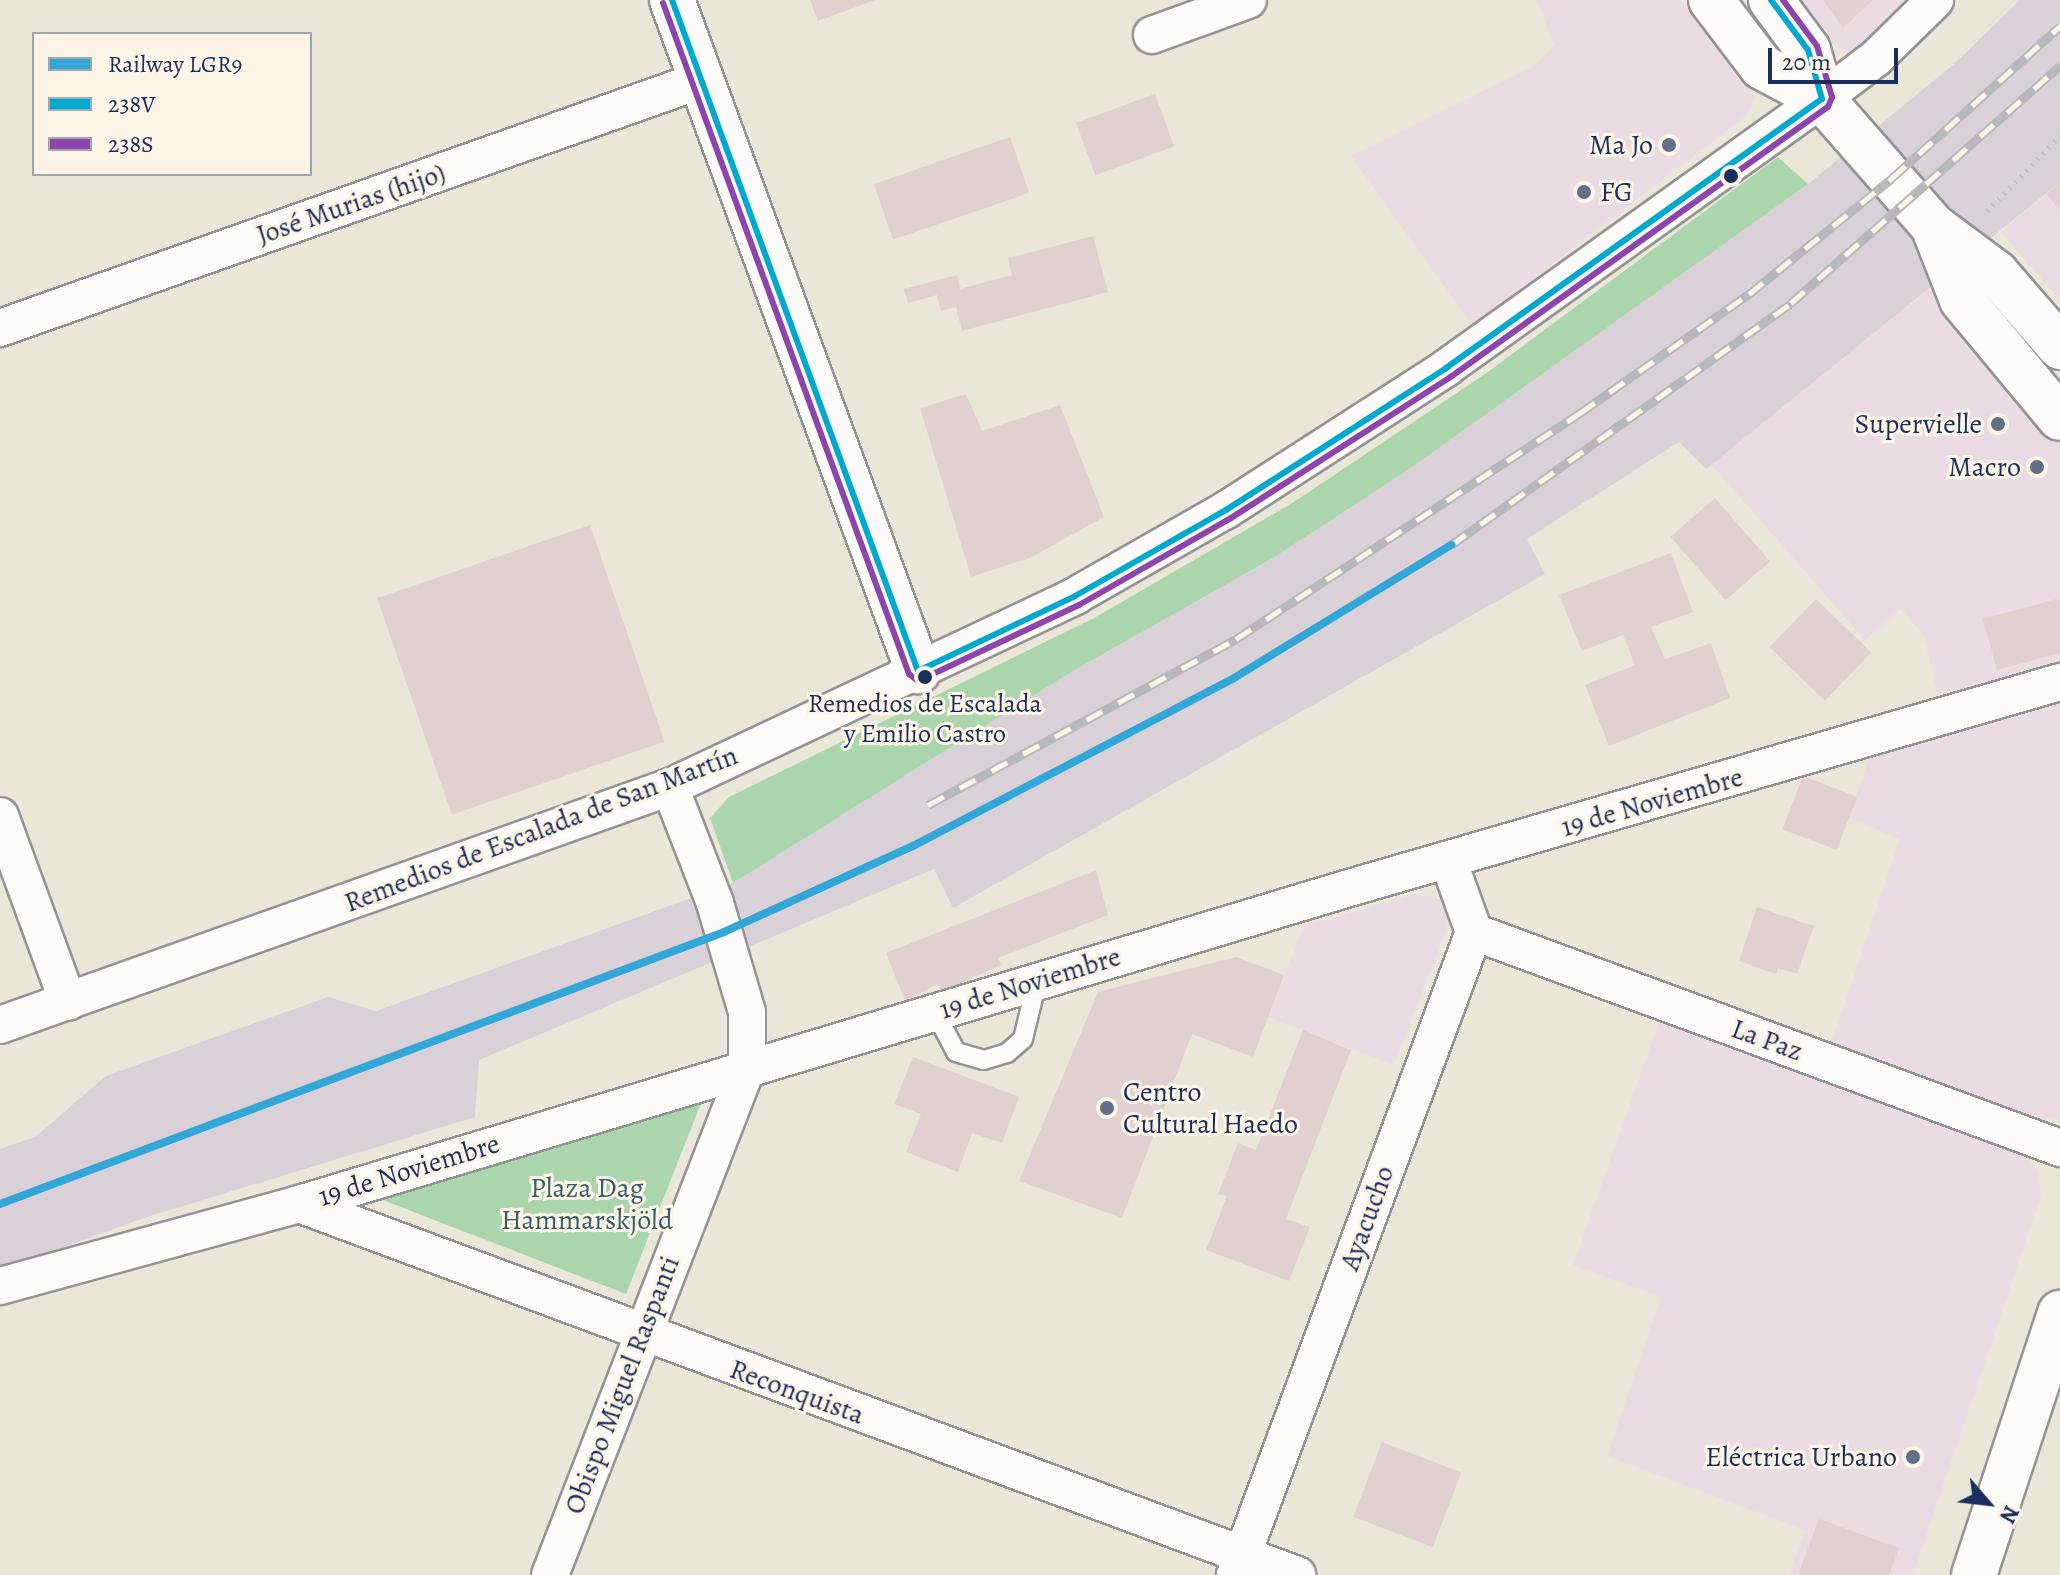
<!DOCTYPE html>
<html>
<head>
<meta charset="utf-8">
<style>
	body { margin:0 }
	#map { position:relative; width:2060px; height:1575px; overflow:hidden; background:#eae7d9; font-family:Alegreya,serif }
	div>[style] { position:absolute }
	.built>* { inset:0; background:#ebdbe2 }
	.industrial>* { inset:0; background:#d9d1d7 }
	.green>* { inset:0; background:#abd6ad }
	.building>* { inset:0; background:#e1d0d0; transform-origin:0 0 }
	.path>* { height:5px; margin-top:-2.5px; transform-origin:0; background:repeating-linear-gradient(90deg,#c0c1c3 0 2px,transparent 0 8px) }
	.roads { filter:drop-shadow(2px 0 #939595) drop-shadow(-2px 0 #939595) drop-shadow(0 2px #939595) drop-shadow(0 -2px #939595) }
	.lane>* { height:18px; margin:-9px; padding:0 9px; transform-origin:9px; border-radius:9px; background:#fcfbf9 }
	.street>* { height:36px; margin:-18px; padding:0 18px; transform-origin:18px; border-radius:18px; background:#fcfbf9 }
	.secondary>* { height:44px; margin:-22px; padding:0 22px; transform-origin:22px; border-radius:22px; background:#fcfbf9 }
	.primary>* { height:44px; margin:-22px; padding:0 22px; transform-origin:22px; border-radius:22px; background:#fcfbf9 }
	.rail>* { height:9px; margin-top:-4.5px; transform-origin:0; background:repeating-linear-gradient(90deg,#fcf5e5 0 18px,#b6b8bb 0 36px); box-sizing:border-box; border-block:2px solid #b6b8bb }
	.bus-1>* { height:6px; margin:-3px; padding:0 3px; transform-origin:3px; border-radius:3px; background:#00a9ce }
	.bus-2>* { height:6px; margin:-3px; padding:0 3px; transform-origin:3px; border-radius:3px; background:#8e44ad }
	.rail-1>* { height:8px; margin:-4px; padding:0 4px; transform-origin:4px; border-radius:4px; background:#33a6d8 }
	.dots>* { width:22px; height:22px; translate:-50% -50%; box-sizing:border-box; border:4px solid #fcf5e5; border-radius:50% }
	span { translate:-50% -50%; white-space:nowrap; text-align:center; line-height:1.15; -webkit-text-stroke:6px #fcf5e5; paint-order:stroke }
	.bus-label { font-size:26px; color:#1b2f5e }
	.poi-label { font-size:28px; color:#1b2f5e }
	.right { translate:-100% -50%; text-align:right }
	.left { translate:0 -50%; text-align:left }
	.street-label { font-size:28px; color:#1b2f5e }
	.park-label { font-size:28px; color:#375d6b }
	.legend { position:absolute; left:32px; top:32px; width:280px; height:144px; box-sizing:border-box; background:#fcf5e5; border:2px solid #a2a6af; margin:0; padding:10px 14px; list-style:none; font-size:24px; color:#1b2f5e }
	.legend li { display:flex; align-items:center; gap:16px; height:40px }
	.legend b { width:40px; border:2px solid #a2a6af }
	.north { position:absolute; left:1948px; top:1463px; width:80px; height:80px; -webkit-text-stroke:6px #fcf5e5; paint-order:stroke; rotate:118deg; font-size:22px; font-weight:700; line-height:32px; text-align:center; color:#1b2f5e }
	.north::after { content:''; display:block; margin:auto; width:28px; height:36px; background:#1b2f5e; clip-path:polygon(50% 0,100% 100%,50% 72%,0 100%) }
	.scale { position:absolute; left:1768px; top:48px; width:130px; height:36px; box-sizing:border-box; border:4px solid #1b2f5e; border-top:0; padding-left:10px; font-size:24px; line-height:28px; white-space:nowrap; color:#1b2f5e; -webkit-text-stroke:6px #fcf5e5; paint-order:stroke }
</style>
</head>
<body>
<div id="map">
	<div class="built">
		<div style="clip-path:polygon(1537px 0,1680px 0,1749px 81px,1755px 98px,1746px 116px,1472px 325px,1351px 156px,1534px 66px,1554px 45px)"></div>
		<div style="clip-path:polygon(1798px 0,1916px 0,1859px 53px,1847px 56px)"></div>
		<div style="clip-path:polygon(2060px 182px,2060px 300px,2001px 232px)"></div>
		<div style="clip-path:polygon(1929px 289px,2060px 442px,2060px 669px,1940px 704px,1924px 636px,1901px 609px,1865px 640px,1711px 464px)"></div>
		<div style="clip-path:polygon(2060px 695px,2060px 1116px,2043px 1120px,1831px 1044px,1900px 839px,1849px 818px,1873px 747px)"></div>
		<div style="clip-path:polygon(1419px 893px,1440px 900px,1448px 914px,1446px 930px,1394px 1065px,1268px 1017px,1304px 926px)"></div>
		<div style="clip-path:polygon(1660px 1019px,2025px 1157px,2038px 1170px,2041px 1196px,1913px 1575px,1789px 1575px,1805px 1530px,1607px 1456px,1661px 1297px,1573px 1265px)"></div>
	</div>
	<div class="industrial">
		<div style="clip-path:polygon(2020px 0,2060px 0,2060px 182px,1706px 469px,1679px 442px,1527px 539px,1545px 574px,953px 908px,934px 869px,479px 1060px,475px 1117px,147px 1217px,0 1270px,0 1149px,35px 1137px,106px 1076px,328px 997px,376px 1011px,733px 883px,1068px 674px,1273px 558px,1408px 470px,1808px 184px,1954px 64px)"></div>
	</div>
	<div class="green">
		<div style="clip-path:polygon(1778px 157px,1808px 184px,1408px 470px,1273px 558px,1068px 674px,733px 883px,710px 818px,729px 797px,1094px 618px,1294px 502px,1485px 374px)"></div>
		<div style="clip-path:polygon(705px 1093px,626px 1294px,380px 1199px)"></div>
	</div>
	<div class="building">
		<div style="clip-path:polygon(810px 0,875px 0,818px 21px)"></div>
		<div style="clip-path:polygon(1823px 0,1873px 0,1843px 28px)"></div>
		<div style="left:1155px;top:94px;width:56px;height:84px;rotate:70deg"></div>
		<div style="left:1010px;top:137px;width:59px;height:144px;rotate:71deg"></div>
		<div style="clip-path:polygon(2060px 182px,2060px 211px,2047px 194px)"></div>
		<div style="clip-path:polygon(1093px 236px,1108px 292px,962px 331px,956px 307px,941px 311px,937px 295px,908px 303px,904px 289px,957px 275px,960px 289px,1012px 275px,1008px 258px)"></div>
		<div style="clip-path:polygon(966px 394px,982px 431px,1060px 405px,1104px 517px,1030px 558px,971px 577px,920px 408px)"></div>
		<div style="left:1715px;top:498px;width:84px;height:59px;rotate:49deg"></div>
		<div style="left:590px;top:525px;width:229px;height:225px;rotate:71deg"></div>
		<div style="clip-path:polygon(1671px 553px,1693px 612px,1651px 627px,1665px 659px,1711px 643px,1730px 698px,1609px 746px,1585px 685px,1635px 665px,1623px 635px,1582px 651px,1559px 595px)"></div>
		<div style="clip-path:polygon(2060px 598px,2060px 653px,1997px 670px,1983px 619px)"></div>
		<div style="left:1816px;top:599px;width:77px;height:67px;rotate:44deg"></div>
		<div style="left:1803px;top:776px;width:58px;height:57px;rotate:21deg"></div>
		<div style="clip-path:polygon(1096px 870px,1108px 915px,998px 958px,1001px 965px,942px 992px,938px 984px,905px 1001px,886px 953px)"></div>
		<div style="clip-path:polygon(1757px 907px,1814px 926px,1797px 974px,1778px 968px,1776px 974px,1739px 961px)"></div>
		<div style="clip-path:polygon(1236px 957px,1284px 975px,1253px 1057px,1192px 1034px,1122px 1218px,1019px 1181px,1098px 992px)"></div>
		<div style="clip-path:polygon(1303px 1030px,1351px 1050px,1286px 1219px,1310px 1227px,1289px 1281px,1206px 1250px,1227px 1196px,1218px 1194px,1238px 1143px,1256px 1150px)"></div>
		<div style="clip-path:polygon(913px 1057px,1019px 1097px,1002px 1143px,972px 1133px,958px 1172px,906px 1152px,921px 1114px,894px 1104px)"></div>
		<div style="left:1382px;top:1442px;width:85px;height:80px;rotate:21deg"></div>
		<div style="clip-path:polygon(1819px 1519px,1899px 1548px,1889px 1575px,1798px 1575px)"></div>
	</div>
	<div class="path">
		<div style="left:1987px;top:211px;width:105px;rotate:-45.8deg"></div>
	</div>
	<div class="roads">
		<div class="lane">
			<div style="left:935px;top:1012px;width:45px;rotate:62.3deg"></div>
			<div style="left:956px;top:1052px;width:29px;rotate:16deg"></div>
			<div style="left:984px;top:1060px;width:24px;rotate:-17deg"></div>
			<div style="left:1007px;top:1053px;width:21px;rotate:-41deg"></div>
			<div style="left:1023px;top:1039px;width:60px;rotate:-76.4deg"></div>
		</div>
		<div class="street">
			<div style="left:1152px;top:35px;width:102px;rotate:-20deg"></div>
			<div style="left:0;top:328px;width:744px;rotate:-19.48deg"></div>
			<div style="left:0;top:816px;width:198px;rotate:69.9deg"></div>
			<div style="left:1474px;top:932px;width:625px;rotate:20.23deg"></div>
			<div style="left:0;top:1025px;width:711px;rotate:-19.56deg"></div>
			<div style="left:670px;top:787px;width:448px;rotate:-25.2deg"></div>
			<div style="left:1075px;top:596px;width:174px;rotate:-29.7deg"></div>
			<div style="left:1226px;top:510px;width:262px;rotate:-32.8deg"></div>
			<div style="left:1446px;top:368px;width:462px;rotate:-35.6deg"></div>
			<div style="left:1822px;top:99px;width:68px;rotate:-37.2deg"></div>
			<div style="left:1876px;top:58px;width:83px;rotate:-44.5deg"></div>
			<div style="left:299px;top:1204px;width:1065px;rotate:20.39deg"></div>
			<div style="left:0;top:1286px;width:310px;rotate:-15.3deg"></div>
			<div style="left:299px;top:1204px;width:1097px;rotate:-16.75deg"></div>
			<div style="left:1349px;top:888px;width:740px;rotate:-16.16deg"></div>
			<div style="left:550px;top:1575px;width:545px;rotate:-68.8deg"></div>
			<div style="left:747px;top:1067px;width:55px;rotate:-90deg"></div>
			<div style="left:747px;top:1012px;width:114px;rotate:-106.4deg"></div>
			<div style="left:715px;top:903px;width:124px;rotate:-111.2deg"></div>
			<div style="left:1235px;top:1575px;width:686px;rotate:-69.61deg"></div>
			<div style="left:1474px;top:932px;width:74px;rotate:-109.7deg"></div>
		</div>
		<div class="secondary">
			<div style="left:672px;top:0;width:715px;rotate:69.87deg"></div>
		</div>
		<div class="primary">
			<div style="left:1711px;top:0;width:84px;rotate:52.7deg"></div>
			<div style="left:1762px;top:67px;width:68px;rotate:28.1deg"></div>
			<div style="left:1822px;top:99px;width:169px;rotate:48.8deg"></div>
			<div style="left:1933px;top:226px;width:79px;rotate:36.7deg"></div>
			<div style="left:1996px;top:273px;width:98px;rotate:49.1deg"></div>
			<div style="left:1771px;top:0;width:62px;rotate:53.5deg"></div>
			<div style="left:1808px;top:50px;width:51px;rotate:74.1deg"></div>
			<div style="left:1933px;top:226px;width:79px;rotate:68.6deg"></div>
			<div style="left:1962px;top:300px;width:153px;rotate:50.3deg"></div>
			<div style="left:1974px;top:1575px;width:276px;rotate:-71.8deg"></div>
		</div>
	</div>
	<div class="rail">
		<div style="left:1451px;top:545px;width:417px;rotate:-35.4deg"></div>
		<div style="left:1791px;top:303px;width:359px;rotate:-41.4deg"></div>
		<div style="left:928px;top:805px;width:350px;rotate:-28.3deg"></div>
		<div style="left:1236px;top:639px;width:412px;rotate:-33.3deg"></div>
		<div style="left:1580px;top:413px;width:207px;rotate:-35.2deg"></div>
		<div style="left:1749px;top:294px;width:184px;rotate:-39deg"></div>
		<div style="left:1892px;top:178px;width:227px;rotate:-42.1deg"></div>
	</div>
	<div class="bus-1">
		<div style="left:672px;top:0;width:715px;rotate:69.87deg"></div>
		<div style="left:918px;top:671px;width:174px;rotate:-25.5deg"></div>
		<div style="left:1075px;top:596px;width:174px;rotate:-29.7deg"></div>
		<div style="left:1226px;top:510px;width:262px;rotate:-32.8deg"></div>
		<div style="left:1446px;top:368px;width:462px;rotate:-35.6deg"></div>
		<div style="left:1822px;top:99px;width:51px;rotate:-105.9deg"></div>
		<div style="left:1808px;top:50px;width:62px;rotate:-126.5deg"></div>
	</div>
	<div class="bus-2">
		<div style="left:663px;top:3px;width:715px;rotate:69.87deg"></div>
		<div style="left:909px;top:674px;width:11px;rotate:38deg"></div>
		<div style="left:918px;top:681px;width:178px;rotate:-25.3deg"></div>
		<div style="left:1079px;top:605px;width:175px;rotate:-29.8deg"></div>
		<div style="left:1231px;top:518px;width:263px;rotate:-32.7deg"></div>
		<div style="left:1452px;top:376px;width:462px;rotate:-35.6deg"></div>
		<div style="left:1828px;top:107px;width:11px;rotate:-68deg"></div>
		<div style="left:1832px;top:97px;width:53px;rotate:-106.4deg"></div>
		<div style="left:1817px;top:46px;width:57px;rotate:-126.5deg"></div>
	</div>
	<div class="rail-1">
		<div style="left:0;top:1204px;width:773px;rotate:-20.59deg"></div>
		<div style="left:724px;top:932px;width:208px;rotate:-24.5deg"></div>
		<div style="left:913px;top:846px;width:362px;rotate:-27.6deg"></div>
		<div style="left:1234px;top:678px;width:255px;rotate:-31.5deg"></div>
	</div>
	<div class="dots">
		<div style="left:1669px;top:145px;background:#636f89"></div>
		<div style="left:1731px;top:176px;background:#1b2f5e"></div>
		<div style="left:1584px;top:192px;background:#636f89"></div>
		<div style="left:1998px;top:424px;background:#636f89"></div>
		<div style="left:2037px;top:467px;background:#636f89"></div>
		<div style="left:925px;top:677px;background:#1b2f5e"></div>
		<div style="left:1107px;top:1108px;background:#636f89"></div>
		<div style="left:1913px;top:1457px;background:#636f89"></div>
	</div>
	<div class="bus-label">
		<span style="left:925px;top:719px">Remedios de Escalada<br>y Emilio Castro</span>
	</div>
	<div class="poi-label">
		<span class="right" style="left:1653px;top:145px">Ma Jo</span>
		<span class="left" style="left:1600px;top:192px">FG</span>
		<span class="right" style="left:1982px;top:424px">Supervielle</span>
		<span class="right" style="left:2021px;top:467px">Macro</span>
		<span class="left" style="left:1123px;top:1108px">Centro<br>Cultural Haedo</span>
		<span class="right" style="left:1897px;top:1457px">Eléctrica Urbano</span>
	</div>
	<div class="street-label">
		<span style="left:351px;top:204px;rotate:-19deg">José Murias (hijo)</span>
		<span style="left:1652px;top:802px;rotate:-16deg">19 de Noviembre</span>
		<span style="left:541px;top:829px;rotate:-21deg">Remedios de Escalada de San Martín</span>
		<span style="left:1030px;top:983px;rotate:-17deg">19 de Noviembre</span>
		<span style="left:1767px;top:1040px;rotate:20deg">La Paz</span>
		<span style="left:409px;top:1170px;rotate:-17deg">19 de Noviembre</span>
		<span style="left:1367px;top:1218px;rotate:-70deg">Ayacucho</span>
		<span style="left:622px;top:1385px;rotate:-69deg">Obispo Miguel Raspanti</span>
		<span style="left:797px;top:1392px;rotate:20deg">Reconquista</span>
	</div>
	<div class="park-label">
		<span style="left:587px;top:1204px">Plaza Dag<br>Hammarskjöld</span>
	</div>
	<ul class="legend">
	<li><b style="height:10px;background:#33a6d8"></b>Railway LGR9</li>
	<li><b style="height:10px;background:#00a9ce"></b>238V</li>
	<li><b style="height:10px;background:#8e44ad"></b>238S</li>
	</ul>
	<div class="north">N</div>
	<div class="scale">20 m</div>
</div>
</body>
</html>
